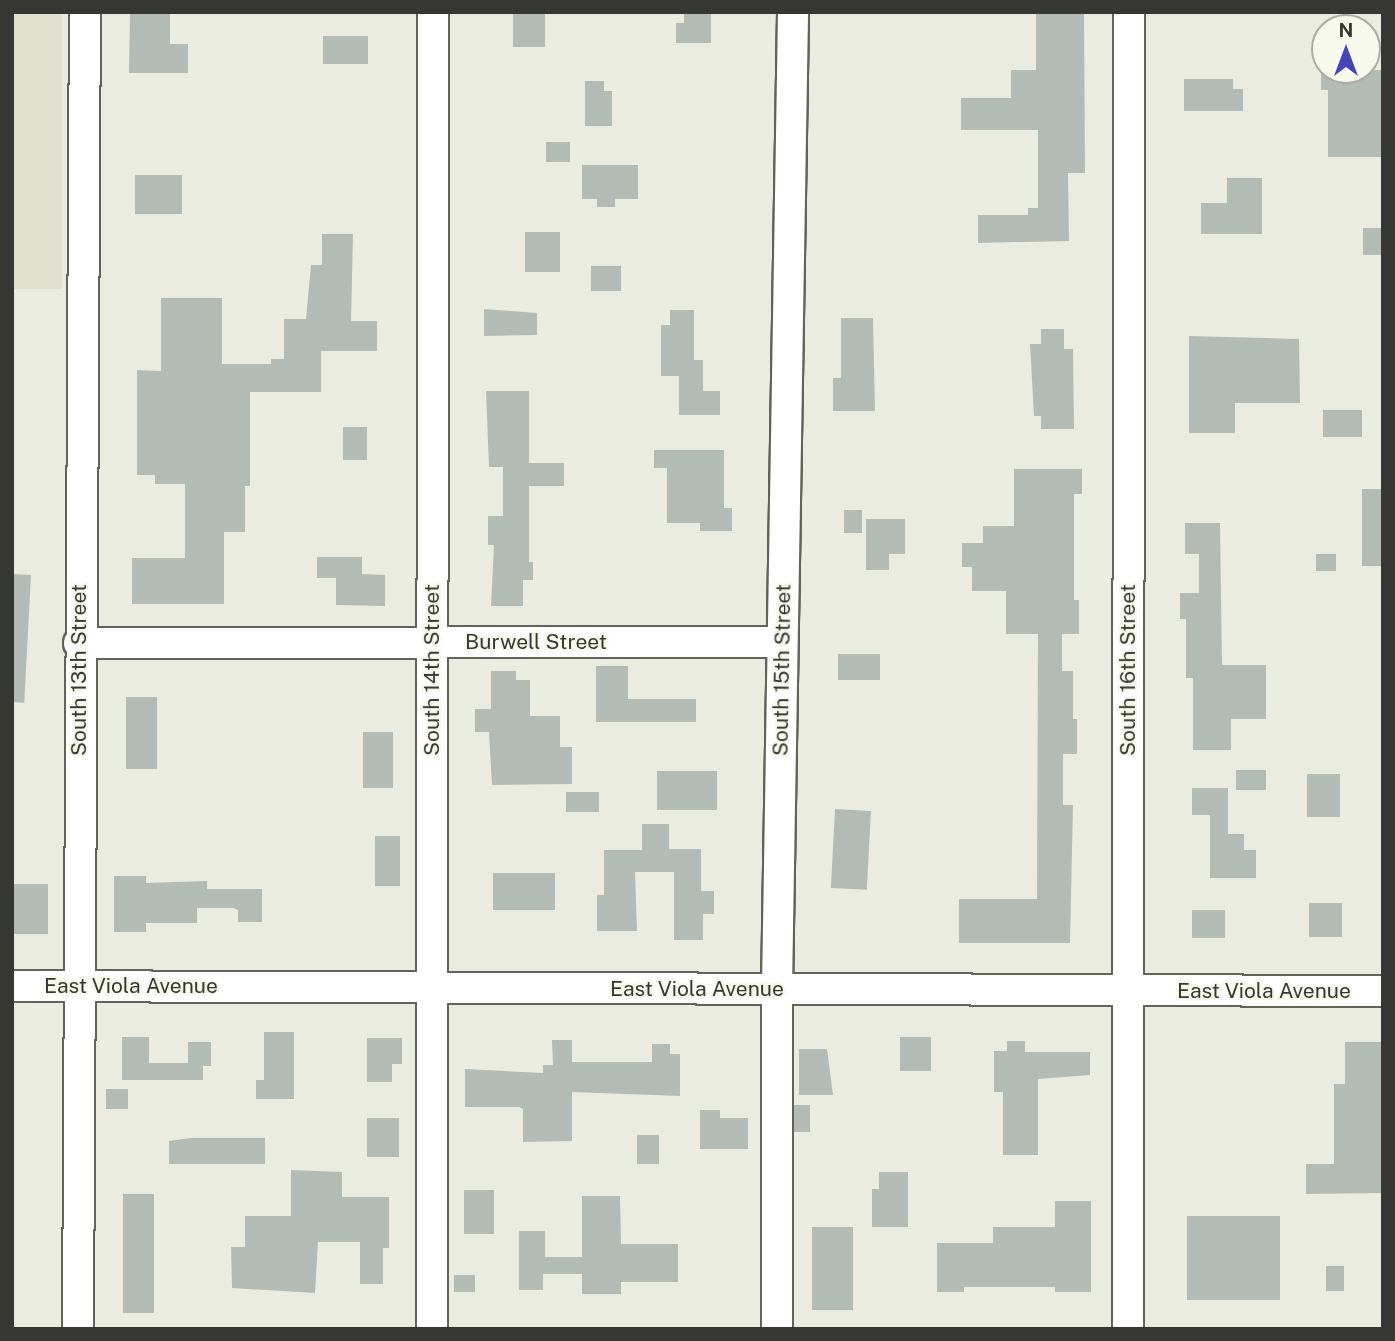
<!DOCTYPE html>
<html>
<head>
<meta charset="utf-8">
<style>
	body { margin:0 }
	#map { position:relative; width:1395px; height:1341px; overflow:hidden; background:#eaece0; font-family:"Public Sans",sans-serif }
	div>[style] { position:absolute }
	.built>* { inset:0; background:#dfe1ce; transform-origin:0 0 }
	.building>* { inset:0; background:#b3bcb4; transform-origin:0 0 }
	.roads { filter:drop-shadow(2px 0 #626359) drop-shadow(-2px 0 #626359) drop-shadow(0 2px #626359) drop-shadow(0 -2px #626359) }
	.minor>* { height:30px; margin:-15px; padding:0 15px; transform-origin:15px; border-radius:15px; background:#fff }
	span { translate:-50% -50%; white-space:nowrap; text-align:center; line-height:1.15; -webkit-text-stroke:5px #f7f9ed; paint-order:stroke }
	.street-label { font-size:21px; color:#363732 }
	.frame { position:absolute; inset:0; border:14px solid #363732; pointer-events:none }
	.north { position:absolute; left:1311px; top:14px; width:70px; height:70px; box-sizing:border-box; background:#f7f9ed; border:2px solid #aaaba2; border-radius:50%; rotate:0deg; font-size:19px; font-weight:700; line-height:28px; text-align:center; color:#363732 }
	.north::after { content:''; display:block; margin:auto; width:24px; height:32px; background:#4544b9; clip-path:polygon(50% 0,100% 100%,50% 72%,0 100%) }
</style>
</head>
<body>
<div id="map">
	<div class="built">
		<div style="left:12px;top:12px;width:50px;height:277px"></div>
	</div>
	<div class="building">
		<div style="clip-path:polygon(130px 12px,170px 12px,170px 44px,188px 44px,188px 73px,129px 73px)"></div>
		<div style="left:513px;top:12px;width:32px;height:35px"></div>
		<div style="clip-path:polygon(684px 12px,711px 12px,711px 43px,676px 43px,676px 23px,684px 23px)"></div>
		<div style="clip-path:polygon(1036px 12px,1084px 12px,1085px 173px,1068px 173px,1069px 241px,978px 243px,978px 215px,1028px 215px,1028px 208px,1038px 208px,1038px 130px,961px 130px,961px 98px,1011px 98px,1011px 70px,1036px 70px)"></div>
		<div style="left:323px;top:36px;width:45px;height:28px"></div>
		<div style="clip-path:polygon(1321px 70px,1383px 70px,1383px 157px,1328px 157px,1328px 90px,1321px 90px)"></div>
		<div style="clip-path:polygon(1184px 79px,1233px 79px,1233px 89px,1243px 89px,1243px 111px,1184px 111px)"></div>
		<div style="clip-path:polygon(585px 81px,604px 81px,604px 91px,612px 91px,612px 126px,585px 126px)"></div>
		<div style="left:546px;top:142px;width:24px;height:20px"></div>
		<div style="clip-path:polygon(582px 165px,638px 165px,638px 199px,615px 199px,615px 207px,597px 207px,597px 199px,582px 199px)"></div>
		<div style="left:135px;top:175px;width:47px;height:39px"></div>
		<div style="clip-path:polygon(1227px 178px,1262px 178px,1262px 234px,1201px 234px,1201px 203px,1227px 203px)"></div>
		<div style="left:1363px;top:228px;width:20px;height:27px"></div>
		<div style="left:525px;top:232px;width:35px;height:40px"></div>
		<div style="clip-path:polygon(322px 234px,353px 234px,351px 321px,377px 321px,377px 351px,321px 351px,321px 392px,250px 392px,250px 486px,245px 486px,245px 532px,224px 532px,224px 604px,132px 604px,132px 558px,185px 558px,185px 484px,155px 484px,155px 475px,137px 475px,137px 370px,161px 371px,161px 298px,222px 298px,222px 364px,271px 364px,271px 359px,284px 359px,284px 319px,306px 319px,311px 265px,322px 265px)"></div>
		<div style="left:591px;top:266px;width:30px;height:25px"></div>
		<div style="clip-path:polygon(484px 309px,537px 313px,537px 335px,484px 336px)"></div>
		<div style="clip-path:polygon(670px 310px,694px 310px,694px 360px,703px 360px,703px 391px,720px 391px,720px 415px,679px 415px,679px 376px,661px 376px,661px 325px,670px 325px)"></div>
		<div style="clip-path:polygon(841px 318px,873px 318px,875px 411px,833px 411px,833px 378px,841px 378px)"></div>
		<div style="clip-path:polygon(1041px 329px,1064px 329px,1064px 349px,1073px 349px,1074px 429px,1041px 429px,1041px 416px,1034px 416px,1030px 344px,1041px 344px)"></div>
		<div style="clip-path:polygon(1189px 336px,1299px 339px,1300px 403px,1235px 403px,1235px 433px,1189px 433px)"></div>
		<div style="clip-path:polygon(486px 391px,529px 391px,529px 463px,564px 463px,564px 486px,529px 486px,529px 562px,533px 562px,533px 580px,523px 580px,523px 606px,491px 606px,494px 545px,488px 545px,488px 516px,503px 516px,503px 467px,489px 467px)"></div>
		<div style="left:1323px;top:410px;width:39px;height:27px"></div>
		<div style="left:343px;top:427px;width:24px;height:33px"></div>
		<div style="clip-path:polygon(654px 450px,724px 450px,724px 508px,732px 508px,732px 531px,700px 531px,700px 523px,667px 523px,667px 468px,654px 468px)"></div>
		<div style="clip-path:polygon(1014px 469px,1082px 469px,1082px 494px,1074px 494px,1074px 600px,1079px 600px,1079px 634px,1062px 634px,1062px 671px,1073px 671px,1073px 719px,1077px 719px,1077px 754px,1063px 754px,1063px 805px,1073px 805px,1070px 943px,959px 943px,959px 899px,1037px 899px,1038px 634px,1006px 634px,1006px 591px,972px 591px,972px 567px,962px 567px,962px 543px,983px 543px,983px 526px,1014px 526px)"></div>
		<div style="left:1362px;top:489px;width:21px;height:77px"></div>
		<div style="left:844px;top:510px;width:18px;height:23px"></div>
		<div style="clip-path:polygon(866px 519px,905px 519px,905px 554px,889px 554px,889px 570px,866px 570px)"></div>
		<div style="clip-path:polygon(1185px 523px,1220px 523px,1222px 665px,1266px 665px,1266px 719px,1231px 719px,1231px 750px,1193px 750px,1193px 678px,1186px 678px,1186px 619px,1180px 619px,1180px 593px,1199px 593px,1199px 554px,1185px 554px)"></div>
		<div style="left:1316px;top:554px;width:20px;height:17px"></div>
		<div style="clip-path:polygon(317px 557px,362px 557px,362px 574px,385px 575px,385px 606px,336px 605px,336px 578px,317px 578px)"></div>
		<div style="left:12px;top:574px;width:19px;height:128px;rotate:3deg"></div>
		<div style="left:838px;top:654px;width:42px;height:26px"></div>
		<div style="clip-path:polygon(596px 666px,628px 666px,628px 699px,696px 699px,696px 722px,596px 722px)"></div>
		<div style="clip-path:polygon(491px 671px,516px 671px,516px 680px,530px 680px,530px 716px,560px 716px,560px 747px,572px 747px,572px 784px,492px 785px,489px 732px,475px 732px,475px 709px,491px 709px)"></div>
		<div style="left:126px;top:697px;width:31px;height:72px"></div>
		<div style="left:363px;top:732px;width:30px;height:56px"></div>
		<div style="left:1236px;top:770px;width:30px;height:20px"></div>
		<div style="left:657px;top:771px;width:60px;height:39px"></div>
		<div style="left:1307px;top:774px;width:33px;height:43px"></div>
		<div style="clip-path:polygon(1192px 788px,1228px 788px,1228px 834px,1244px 834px,1244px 850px,1256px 850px,1256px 878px,1210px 878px,1210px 815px,1192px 815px)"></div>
		<div style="left:566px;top:792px;width:33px;height:20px"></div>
		<div style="left:835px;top:809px;width:36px;height:79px;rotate:3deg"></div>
		<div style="clip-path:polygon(642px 824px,669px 824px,669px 849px,701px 849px,701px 891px,714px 891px,714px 914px,703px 914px,703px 940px,674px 940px,674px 872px,635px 872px,637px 931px,597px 931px,597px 895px,604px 895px,604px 850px,642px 850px)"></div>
		<div style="left:375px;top:836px;width:25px;height:50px"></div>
		<div style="left:493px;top:873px;width:62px;height:37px"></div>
		<div style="clip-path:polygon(114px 876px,146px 876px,146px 883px,207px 881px,207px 889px,262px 889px,262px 922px,238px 922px,238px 910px,233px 908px,197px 908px,197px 923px,146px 923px,146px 932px,114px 932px)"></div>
		<div style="left:12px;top:884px;width:36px;height:50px"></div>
		<div style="left:1309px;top:903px;width:33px;height:34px"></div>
		<div style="left:1192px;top:910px;width:33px;height:28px"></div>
		<div style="clip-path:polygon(264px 1032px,294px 1032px,294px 1099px,256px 1099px,256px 1080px,264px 1080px)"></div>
		<div style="clip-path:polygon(122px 1037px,149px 1037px,149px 1063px,188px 1063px,188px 1042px,211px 1042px,211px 1066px,203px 1066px,203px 1080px,122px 1080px)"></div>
		<div style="left:900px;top:1037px;width:31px;height:34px"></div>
		<div style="clip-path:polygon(367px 1038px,402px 1038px,402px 1064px,392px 1064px,392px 1082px,367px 1082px)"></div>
		<div style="clip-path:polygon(552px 1040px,572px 1040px,572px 1062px,652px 1062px,652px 1044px,670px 1044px,670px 1054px,680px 1054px,680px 1096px,572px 1092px,572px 1141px,523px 1142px,523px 1109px,519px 1107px,465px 1107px,465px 1069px,543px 1073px,543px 1065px,553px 1065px)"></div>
		<div style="clip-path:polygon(1007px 1041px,1025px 1041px,1025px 1052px,1090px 1052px,1090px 1075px,1038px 1079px,1038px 1155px,1003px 1155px,1003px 1092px,994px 1092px,994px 1051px,1007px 1051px)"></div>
		<div style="clip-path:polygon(1345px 1042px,1383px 1042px,1383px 1193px,1306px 1194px,1306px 1164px,1334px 1164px,1334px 1084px,1345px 1084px)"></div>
		<div style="clip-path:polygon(799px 1049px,827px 1049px,833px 1095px,799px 1095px)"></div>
		<div style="left:106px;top:1089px;width:22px;height:20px"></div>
		<div style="left:794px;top:1105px;width:16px;height:27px"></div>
		<div style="clip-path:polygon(700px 1110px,720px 1110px,720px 1118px,748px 1118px,748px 1149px,700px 1149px)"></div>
		<div style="left:367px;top:1118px;width:32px;height:39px"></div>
		<div style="left:637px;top:1135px;width:22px;height:29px"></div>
		<div style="clip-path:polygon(191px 1138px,265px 1138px,265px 1164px,169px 1164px,169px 1141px)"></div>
		<div style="clip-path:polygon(291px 1170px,342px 1172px,342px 1197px,389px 1197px,389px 1248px,383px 1248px,383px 1284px,360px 1284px,360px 1242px,318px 1242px,315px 1293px,232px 1288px,231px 1247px,245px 1247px,245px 1216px,291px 1216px)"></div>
		<div style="clip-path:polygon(879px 1172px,908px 1172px,908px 1227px,872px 1227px,872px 1189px,879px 1189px)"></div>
		<div style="left:464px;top:1190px;width:30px;height:44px"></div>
		<div style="left:123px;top:1194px;width:31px;height:119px"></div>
		<div style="clip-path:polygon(582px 1196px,620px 1196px,621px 1244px,678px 1244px,678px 1282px,621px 1282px,621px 1294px,582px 1294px,582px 1274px,543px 1274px,543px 1290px,519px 1290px,519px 1231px,545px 1231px,545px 1257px,582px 1257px)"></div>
		<div style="clip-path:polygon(1055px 1201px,1091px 1201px,1091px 1292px,1055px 1292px,1055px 1287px,964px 1287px,964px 1292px,937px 1292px,937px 1243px,993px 1243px,993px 1227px,1055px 1227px)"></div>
		<div style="left:1187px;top:1216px;width:93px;height:84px"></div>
		<div style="left:812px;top:1227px;width:41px;height:83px"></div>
		<div style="left:1326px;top:1266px;width:18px;height:25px"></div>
		<div style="left:454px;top:1275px;width:21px;height:17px"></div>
	</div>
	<div class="roads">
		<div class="minor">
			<div style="left:79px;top:643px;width:703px;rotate:-0.08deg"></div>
			<div style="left:12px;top:986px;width:1371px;rotate:0.21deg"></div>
			<div style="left:78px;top:1329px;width:1317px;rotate:-89.7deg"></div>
			<div style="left:432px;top:1329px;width:1317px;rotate:-89.96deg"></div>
			<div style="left:777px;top:1329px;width:340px;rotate:-90deg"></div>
			<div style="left:777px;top:989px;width:977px;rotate:-89.06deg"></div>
			<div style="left:1128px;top:1329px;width:1317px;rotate:-89.96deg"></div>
		</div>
	</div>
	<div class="street-label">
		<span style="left:536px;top:642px">Burwell Street</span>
		<span style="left:79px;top:670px;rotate:-90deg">South 13th Street</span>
		<span style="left:432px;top:670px;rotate:-90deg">South 14th Street</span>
		<span style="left:782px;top:670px;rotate:-89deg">South 15th Street</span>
		<span style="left:1128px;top:670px;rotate:-90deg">South 16th Street</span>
		<span style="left:131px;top:986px">East Viola Avenue</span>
		<span style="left:697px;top:989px">East Viola Avenue</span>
		<span style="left:1264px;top:991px">East Viola Avenue</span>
	</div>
	<div class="frame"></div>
	<div class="north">N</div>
</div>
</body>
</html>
